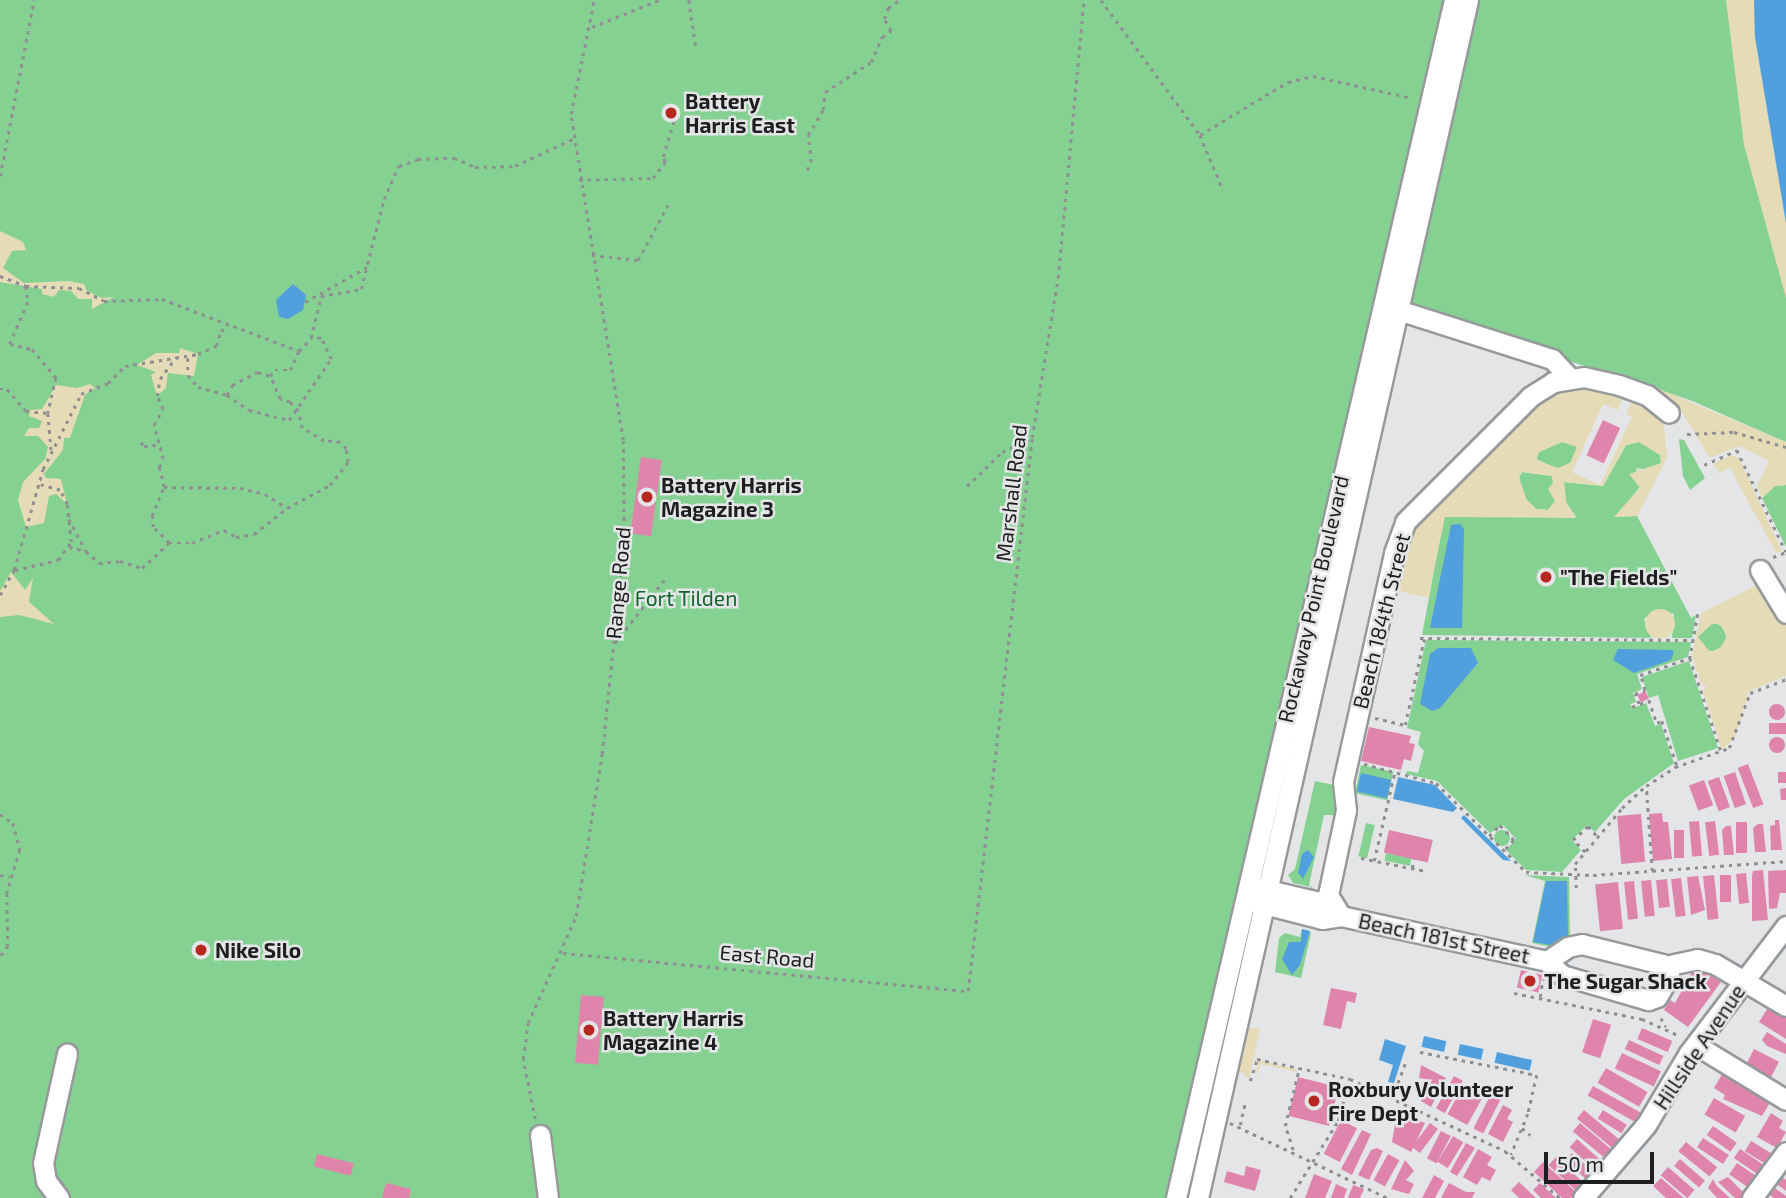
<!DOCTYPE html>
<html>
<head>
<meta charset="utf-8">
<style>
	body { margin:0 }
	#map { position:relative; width:1786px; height:1198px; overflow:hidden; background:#e3e5e7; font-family:"Exo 2",sans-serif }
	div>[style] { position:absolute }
	.green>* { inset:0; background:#85d191; transform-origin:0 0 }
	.round { border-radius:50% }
	.sand>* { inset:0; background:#e5dbb6 }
	.water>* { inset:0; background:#51a0dd; transform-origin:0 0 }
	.building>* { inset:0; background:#df85ac; transform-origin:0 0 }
	.path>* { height:2.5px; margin-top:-1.25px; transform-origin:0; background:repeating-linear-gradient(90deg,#8e8f91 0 3.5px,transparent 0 8.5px) }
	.roads { filter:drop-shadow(2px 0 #96999b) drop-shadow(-2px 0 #96999b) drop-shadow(0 2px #96999b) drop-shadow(0 -2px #96999b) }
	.minor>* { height:19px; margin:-9.5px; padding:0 9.5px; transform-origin:9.5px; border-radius:9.5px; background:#fff }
	.dots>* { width:19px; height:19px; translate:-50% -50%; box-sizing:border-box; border:4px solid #e3e5e7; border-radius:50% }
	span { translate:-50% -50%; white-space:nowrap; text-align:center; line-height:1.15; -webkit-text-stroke:5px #e3e5e7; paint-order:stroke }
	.poi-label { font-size:21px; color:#1d1e1f; font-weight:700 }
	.left { translate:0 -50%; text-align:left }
	.street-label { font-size:21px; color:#1d1e1f }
	.park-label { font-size:21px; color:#10662b }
	.scale { position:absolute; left:1544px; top:1152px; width:110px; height:32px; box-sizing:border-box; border:4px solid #1d1e1f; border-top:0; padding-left:9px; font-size:21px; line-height:24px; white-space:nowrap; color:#1d1e1f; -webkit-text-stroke:5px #e3e5e7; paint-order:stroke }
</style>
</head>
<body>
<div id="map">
	<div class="green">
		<div style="clip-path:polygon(0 0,1754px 0,1755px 37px,1786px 223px,1786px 442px,1690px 400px,1399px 306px,1198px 1198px,0 1198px)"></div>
		<div style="clip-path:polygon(1679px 439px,1684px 440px,1705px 478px,1690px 490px,1683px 476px)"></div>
		<div style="clip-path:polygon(1562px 442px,1576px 444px,1576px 458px,1570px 463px,1558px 469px,1536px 459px,1539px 452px)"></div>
		<div style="clip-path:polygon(1639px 442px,1660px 455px,1661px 463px,1647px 470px,1636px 468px,1640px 487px,1615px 517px,1637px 516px,1691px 618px,1696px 615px,1692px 638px,1672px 638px,1674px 614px,1653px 611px,1644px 619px,1651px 638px,1422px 635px,1444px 517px,1576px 517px,1566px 502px,1564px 482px,1603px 486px,1626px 445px)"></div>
		<div style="clip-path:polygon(1522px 472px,1552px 476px,1555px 501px,1548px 510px,1536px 509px,1526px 499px,1519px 477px)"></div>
		<div style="clip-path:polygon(1786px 485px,1786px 547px,1762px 498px,1775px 486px)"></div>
		<div class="round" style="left:1698px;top:623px;width:28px;height:28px"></div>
		<div style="clip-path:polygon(1426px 640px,1691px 642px,1688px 657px,1637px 674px,1642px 689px,1633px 693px,1636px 702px,1630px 704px,1633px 708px,1646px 703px,1655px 726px,1661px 724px,1674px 763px,1624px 799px,1595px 832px,1587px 825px,1572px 840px,1581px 850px,1562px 872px,1526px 870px,1506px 850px,1516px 839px,1503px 825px,1490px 833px,1437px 781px,1406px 774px,1407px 771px,1418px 773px,1424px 751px,1418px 744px,1421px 732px,1407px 728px)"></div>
		<div style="clip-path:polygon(1689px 661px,1718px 748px,1678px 761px,1658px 695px,1649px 698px,1642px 677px)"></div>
		<div style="left:1361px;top:765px;width:33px;height:29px;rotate:12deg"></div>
		<div style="clip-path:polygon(1315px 781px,1334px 785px,1336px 815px,1324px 815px,1309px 885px,1319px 893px,1309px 895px,1311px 887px,1293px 883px,1288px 875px,1295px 869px)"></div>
		<div style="left:1366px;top:823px;width:9px;height:34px;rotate:13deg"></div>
		<div class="round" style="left:1494px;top:830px;width:16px;height:16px"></div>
		<div style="left:1386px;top:853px;width:26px;height:8px;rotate:11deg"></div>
		<div style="clip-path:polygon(1524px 875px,1569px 877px,1570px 935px,1552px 947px,1532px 943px,1545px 881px)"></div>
		<div style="clip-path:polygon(1302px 929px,1311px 933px,1301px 978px,1275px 972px,1279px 938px,1285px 933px,1300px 937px)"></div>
	</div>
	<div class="sand">
		<div style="clip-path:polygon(1726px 0,1754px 0,1755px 37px,1786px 223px,1786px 298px,1744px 145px)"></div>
		<div style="clip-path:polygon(0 231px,23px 242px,26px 250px,12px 251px,3px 268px,24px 283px,69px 281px,84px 284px,87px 291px,102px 298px,114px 297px,92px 309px,92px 299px,78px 299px,71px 291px,59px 290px,54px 297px,42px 294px,42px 289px,0 282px)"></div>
		<div style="clip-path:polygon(180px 348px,198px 354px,194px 376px,168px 373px,166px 388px,157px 396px,151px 375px,156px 372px,137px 365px,156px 353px,179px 353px)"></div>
		<div style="clip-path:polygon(90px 384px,95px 388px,85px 395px,70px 438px,64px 438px,63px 450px,44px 474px,46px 478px,61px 479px,67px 504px,56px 494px,49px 496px,44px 523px,26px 527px,18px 500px,23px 482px,45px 459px,48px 447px,38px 436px,24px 436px,29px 428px,39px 428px,42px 421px,29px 416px,30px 410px,42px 409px,56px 385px,77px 388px)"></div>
		<div style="clip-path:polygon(evenodd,1577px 385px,1624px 394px,1618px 410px,1603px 404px,1572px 472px,1600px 485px,1632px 417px,1626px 414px,1634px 396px,1664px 425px,1667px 458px,1637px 516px,1614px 517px,1640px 488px,1629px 474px,1661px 463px,1660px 455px,1639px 442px,1626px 445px,1603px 486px,1564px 482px,1566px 502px,1576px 518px,1445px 517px,1428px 598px,1395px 590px,1408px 530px,1553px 390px,1577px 385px,1562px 442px,1577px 447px,1570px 463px,1558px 468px,1536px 460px,1539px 452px,1562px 442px,1577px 385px,1522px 472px,1552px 476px,1554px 482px,1548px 489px,1555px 501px,1548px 510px,1536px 509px,1526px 499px,1519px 477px,1522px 472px)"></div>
		<div style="clip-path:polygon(1659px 389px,1786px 442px,1786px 485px,1775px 486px,1762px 498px,1757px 486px,1769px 461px,1739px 446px,1710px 458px,1681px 411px)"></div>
		<div style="clip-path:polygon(1731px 455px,1739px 458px,1782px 551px,1776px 553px,1730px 468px,1719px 473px,1713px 464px)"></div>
		<div style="clip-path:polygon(11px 572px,25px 590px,33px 578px,29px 602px,54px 624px,19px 615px,0 617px,0 591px)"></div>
		<div style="clip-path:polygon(evenodd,1763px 582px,1786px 623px,1786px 676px,1749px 691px,1735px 737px,1722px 750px,1703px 690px,1707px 685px,1702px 686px,1692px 656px,1701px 613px,1763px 582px,1712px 624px,1720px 624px,1727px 637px,1720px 648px,1710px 652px,1698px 637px,1712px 624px)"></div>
		<div class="round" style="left:1645px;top:609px;width:30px;height:30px"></div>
		<div style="clip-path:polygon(1250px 1028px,1260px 1028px,1249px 1079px,1237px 1069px,1245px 1032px)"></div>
		<div style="clip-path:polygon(1259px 1060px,1296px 1069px,1297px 1072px,1261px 1064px,1255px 1079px)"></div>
	</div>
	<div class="water">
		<div style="clip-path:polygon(1754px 0,1786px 0,1786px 223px,1755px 37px)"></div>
		<div style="clip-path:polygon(293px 284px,306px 295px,303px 310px,288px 319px,279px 317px,276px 300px)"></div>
		<div style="clip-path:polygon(1460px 524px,1464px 529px,1462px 628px,1430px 628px,1451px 525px)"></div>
		<div style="clip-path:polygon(1438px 648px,1471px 648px,1478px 663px,1440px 708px,1432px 711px,1420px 704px,1430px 654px)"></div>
		<div style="clip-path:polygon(1618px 649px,1672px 650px,1674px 652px,1671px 660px,1634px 673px,1613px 660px)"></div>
		<div style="left:1361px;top:773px;width:31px;height:19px;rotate:13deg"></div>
		<div style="clip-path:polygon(1398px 777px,1435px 785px,1457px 808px,1453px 812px,1393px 799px)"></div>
		<div style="clip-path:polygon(1464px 815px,1511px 861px,1503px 860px,1461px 818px)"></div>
		<div style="clip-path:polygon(1308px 850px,1314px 857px,1303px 879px,1298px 873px,1302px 854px)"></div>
		<div style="clip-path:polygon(1546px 881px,1567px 881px,1568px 936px,1550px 945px,1533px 942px)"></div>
		<div style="clip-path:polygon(1302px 929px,1310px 931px,1300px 965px,1292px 975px,1282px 959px,1289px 942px,1301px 942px)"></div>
		<div style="left:1424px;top:1036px;width:23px;height:11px;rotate:13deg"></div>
		<div style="clip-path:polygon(1385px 1039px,1406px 1046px,1394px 1083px,1388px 1082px,1393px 1065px,1379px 1060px)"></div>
		<div style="left:1460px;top:1044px;width:24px;height:11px;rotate:12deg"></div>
		<div style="left:1497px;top:1052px;width:36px;height:11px;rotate:13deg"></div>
	</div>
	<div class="building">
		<div style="left:1603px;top:420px;width:19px;height:39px;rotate:25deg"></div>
		<div style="left:641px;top:457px;width:21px;height:77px;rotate:8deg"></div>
		<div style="left:1645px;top:691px;width:8px;height:9px;rotate:60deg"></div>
		<div class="round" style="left:1769px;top:704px;width:16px;height:16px"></div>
		<div style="left:1769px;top:723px;width:17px;height:11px"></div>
		<div style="clip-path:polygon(1369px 727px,1411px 736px,1409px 743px,1415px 744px,1411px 761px,1404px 759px,1401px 770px,1361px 761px)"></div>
		<div class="round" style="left:1769px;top:737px;width:16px;height:16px"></div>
		<div style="left:1748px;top:764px;width:43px;height:11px;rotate:69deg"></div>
		<div style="left:1735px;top:772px;width:34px;height:12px;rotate:71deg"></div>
		<div style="left:1778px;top:772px;width:8px;height:11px"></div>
		<div style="left:1719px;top:777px;width:32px;height:12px;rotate:70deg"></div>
		<div style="left:1704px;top:780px;width:27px;height:16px;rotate:70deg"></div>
		<div style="clip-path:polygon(1786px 788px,1786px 800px,1781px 800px,1780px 789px)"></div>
		<div style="clip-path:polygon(1662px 813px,1663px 822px,1668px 822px,1672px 859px,1653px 861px,1649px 814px)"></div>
		<div style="left:1641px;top:814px;width:48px;height:24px;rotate:85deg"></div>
		<div style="clip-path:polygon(1775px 820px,1779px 820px,1782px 850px,1771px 850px,1770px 826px,1775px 825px)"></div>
		<div style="left:1699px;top:821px;width:35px;height:10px;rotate:85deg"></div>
		<div style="left:1715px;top:821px;width:34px;height:10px;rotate:83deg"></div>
		<div style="left:1736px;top:822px;width:11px;height:31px"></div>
		<div style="clip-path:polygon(1758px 824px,1763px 824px,1766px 852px,1755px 852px,1753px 828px)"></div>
		<div style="clip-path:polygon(1726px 826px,1731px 826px,1734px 855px,1724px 855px,1722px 830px)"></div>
		<div style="left:1389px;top:830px;width:45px;height:23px;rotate:13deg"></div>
		<div style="left:1674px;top:830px;width:10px;height:28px"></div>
		<div style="clip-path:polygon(1763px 870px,1768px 920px,1752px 921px,1752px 876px,1753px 871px)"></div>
		<div style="clip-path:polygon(1786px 870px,1786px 893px,1780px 893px,1777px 908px,1769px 909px,1768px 871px)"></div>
		<div style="left:1746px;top:873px;width:30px;height:10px;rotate:84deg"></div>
		<div style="left:1714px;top:875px;width:44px;height:11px;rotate:84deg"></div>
		<div style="left:1720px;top:875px;width:11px;height:27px"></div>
		<div style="clip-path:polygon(1698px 876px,1705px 910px,1691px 915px,1687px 877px)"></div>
		<div style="left:1681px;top:878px;width:38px;height:10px;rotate:83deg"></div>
		<div style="left:1667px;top:879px;width:28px;height:11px;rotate:84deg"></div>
		<div style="left:1651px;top:880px;width:36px;height:10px;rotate:84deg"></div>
		<div style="left:1634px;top:881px;width:38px;height:10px;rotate:84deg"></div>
		<div style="left:1618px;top:882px;width:47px;height:23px;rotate:84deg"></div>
		<div style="clip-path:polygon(1701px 969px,1721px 982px,1688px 1027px,1664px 1010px,1670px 1000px,1675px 1003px,1692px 972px,1698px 975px)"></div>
		<div style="left:1521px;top:970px;width:22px;height:18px;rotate:13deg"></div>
		<div style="clip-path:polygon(1331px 988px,1357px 993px,1355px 1003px,1347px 1001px,1341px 1029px,1323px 1025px)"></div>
		<div style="left:581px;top:995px;width:23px;height:68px;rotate:5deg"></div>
		<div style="clip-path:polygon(1769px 1006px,1786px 1016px,1786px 1039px,1759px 1022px)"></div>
		<div style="left:1593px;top:1019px;width:19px;height:35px;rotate:18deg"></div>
		<div style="left:1642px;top:1028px;width:33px;height:12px;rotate:23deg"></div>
		<div style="clip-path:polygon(1767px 1032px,1786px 1044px,1786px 1054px,1767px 1046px,1762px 1040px)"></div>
		<div style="left:1629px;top:1040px;width:38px;height:10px;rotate:25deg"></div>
		<div style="left:1754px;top:1049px;width:28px;height:18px;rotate:27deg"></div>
		<div style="left:1622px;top:1053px;width:43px;height:17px;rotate:25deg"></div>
		<div style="clip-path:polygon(1421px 1065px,1446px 1078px,1431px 1107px,1421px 1101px,1432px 1080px,1419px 1078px)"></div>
		<div style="left:1606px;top:1068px;width:48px;height:17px;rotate:30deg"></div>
		<div style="clip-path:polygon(1725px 1069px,1774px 1096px,1762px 1116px,1723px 1099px,1725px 1095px,1714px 1088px)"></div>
		<div style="left:1454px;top:1076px;width:10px;height:37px;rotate:29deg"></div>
		<div style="left:1298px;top:1077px;width:42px;height:40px;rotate:14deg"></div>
		<div style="left:1593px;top:1086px;width:57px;height:11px;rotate:29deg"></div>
		<div style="left:1477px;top:1087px;width:10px;height:38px;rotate:29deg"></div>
		<div style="left:1462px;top:1088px;width:13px;height:30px;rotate:29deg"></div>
		<div style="left:1492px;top:1092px;width:11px;height:41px;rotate:27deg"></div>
		<div style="left:1714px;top:1098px;width:36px;height:19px;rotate:30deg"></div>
		<div style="clip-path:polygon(1503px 1105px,1512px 1110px,1507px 1119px,1513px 1122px,1503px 1142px,1488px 1134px)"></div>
		<div style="left:1584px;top:1110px;width:48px;height:11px;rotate:40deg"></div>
		<div style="left:1603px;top:1110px;width:28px;height:10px;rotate:32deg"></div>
		<div style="clip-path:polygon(1771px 1113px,1783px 1121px,1779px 1128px,1786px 1132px,1777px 1148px,1757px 1137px)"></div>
		<div style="clip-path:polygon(1408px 1116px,1425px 1123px,1411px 1152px,1392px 1142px,1395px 1124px,1403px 1127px)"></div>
		<div style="left:1341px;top:1120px;width:18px;height:38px;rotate:27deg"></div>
		<div style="left:1430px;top:1123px;width:10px;height:30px;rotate:37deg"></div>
		<div style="left:1580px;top:1123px;width:43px;height:11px;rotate:40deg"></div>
		<div style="left:1713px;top:1126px;width:29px;height:11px;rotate:35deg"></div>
		<div style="clip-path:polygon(1362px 1130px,1371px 1134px,1352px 1175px,1341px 1169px)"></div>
		<div style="left:1441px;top:1131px;width:11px;height:31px;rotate:27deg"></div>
		<div style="left:1453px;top:1136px;width:12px;height:30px;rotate:31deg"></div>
		<div style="left:1703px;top:1138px;width:31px;height:11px;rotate:33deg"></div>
		<div style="left:1577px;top:1139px;width:36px;height:11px;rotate:42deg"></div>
		<div style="left:1751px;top:1141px;width:27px;height:12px;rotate:31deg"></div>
		<div style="left:1686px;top:1142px;width:40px;height:12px;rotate:39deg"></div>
		<div style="clip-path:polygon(1466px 1143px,1475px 1148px,1457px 1176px,1450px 1172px)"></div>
		<div style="clip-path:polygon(1377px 1148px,1383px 1151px,1369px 1180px,1358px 1175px,1371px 1150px)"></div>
		<div style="clip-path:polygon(1478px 1149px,1492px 1157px,1487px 1165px,1496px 1170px,1490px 1181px,1482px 1177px,1477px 1185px,1463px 1177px)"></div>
		<div style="left:1740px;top:1149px;width:30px;height:11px;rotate:34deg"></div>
		<div style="left:1572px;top:1153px;width:28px;height:10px;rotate:42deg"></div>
		<div style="left:317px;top:1154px;width:38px;height:13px;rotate:14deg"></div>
		<div style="left:1388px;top:1154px;width:13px;height:30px;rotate:29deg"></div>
		<div style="left:1556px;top:1157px;width:38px;height:11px;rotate:43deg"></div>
		<div style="left:1680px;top:1159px;width:33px;height:9px;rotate:41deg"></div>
		<div style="clip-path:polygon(1405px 1160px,1414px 1171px,1406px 1180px,1414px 1184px,1409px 1194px,1391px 1189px)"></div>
		<div style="clip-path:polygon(1543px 1162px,1576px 1192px,1571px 1198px,1562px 1198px,1534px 1172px)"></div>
		<div style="left:1737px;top:1163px;width:25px;height:14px;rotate:34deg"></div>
		<div style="clip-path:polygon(1246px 1166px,1261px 1170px,1255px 1191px,1224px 1182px,1227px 1171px,1244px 1176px)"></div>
		<div style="left:1668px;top:1167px;width:35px;height:11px;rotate:41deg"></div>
		<div style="clip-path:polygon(1314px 1174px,1332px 1181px,1325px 1198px,1305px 1198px)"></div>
		<div style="clip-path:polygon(1434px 1175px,1444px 1181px,1435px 1198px,1422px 1198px)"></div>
		<div style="clip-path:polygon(1779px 1175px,1786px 1180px,1786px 1191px,1774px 1182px)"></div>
		<div style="clip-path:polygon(1728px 1177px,1745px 1194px,1741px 1198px,1735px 1198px,1718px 1182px)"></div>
		<div style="clip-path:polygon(1661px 1178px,1684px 1198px,1666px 1198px,1653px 1186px)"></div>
		<div style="clip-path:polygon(1713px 1179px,1717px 1186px,1730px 1198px,1717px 1198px,1708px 1188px)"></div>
		<div style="clip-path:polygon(1519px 1182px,1536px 1198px,1519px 1198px,1511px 1190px)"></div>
		<div style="clip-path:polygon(386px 1183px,411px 1189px,409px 1198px,382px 1198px)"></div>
		<div style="clip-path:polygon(1449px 1183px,1466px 1192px,1475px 1192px,1472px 1198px,1441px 1198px)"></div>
		<div style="clip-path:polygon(1540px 1183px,1556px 1198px,1541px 1198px,1533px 1190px)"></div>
		<div style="clip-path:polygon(1336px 1184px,1347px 1189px,1344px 1198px,1331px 1198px)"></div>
		<div style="clip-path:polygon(1769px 1184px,1786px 1196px,1786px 1198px,1774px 1198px,1761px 1189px)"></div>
		<div style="clip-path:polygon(1353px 1185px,1364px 1189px,1360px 1198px,1348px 1198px)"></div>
	</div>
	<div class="path">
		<div style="left:689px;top:0;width:49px;rotate:81.7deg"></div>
		<div style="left:1101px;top:0;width:167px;rotate:53.7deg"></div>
		<div style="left:1200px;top:135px;width:60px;rotate:67.3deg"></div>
		<div style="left:592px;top:27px;width:72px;rotate:-21.9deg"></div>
		<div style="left:1200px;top:135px;width:103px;rotate:-31.1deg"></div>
		<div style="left:1288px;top:82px;width:26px;rotate:-13deg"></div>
		<div style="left:1313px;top:76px;width:97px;rotate:12.5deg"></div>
		<div style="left:807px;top:170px;width:9px;rotate:-63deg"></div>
		<div style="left:811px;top:162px;width:27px;rotate:-96deg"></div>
		<div style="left:808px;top:135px;width:29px;rotate:-59deg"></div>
		<div style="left:823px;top:110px;width:18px;rotate:-84deg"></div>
		<div style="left:825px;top:92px;width:55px;rotate:-33.1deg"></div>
		<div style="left:871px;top:62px;width:27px;rotate:-66deg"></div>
		<div style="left:882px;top:37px;width:11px;rotate:-34deg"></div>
		<div style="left:891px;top:31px;width:14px;rotate:-120deg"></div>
		<div style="left:884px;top:19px;width:12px;rotate:-70deg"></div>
		<div style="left:888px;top:8px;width:14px;rotate:-36deg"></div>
		<div style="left:0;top:176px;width:179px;rotate:-79.1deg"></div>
		<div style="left:579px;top:180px;width:74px;rotate:-1.5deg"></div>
		<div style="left:653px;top:178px;width:20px;rotate:-53deg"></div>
		<div style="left:665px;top:162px;width:5px;rotate:-112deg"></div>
		<div style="left:663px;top:157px;width:48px;rotate:-73.1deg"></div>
		<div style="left:677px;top:111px;width:6px;rotate:162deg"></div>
		<div style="left:592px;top:255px;width:46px;rotate:6.2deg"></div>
		<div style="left:638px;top:260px;width:65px;rotate:-61.5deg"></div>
		<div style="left:0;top:276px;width:28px;rotate:21deg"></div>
		<div style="left:26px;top:286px;width:53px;rotate:2.2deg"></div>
		<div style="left:79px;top:288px;width:28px;rotate:27deg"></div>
		<div style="left:104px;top:301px;width:58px;rotate:-2deg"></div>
		<div style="left:162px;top:299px;width:147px;rotate:20.8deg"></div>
		<div style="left:299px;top:351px;width:18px;rotate:-47deg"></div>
		<div style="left:311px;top:338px;width:43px;rotate:-76.6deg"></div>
		<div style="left:321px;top:296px;width:41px;rotate:-9.9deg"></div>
		<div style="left:361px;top:289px;width:93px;rotate:-75.7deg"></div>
		<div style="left:384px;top:199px;width:36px;rotate:-66deg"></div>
		<div style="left:399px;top:166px;width:20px;rotate:-20deg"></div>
		<div style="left:418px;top:159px;width:36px;rotate:-2deg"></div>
		<div style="left:454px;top:158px;width:23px;rotate:23deg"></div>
		<div style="left:475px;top:167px;width:40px;rotate:-1.4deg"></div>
		<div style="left:515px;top:166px;width:64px;rotate:-25deg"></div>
		<div style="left:26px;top:286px;width:16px;rotate:83deg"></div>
		<div style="left:28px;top:302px;width:46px;rotate:113.2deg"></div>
		<div style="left:10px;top:344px;width:23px;rotate:13deg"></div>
		<div style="left:32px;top:349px;width:38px;rotate:50deg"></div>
		<div style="left:56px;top:378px;width:36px;rotate:103deg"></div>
		<div style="left:48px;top:413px;width:37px;rotate:85deg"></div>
		<div style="left:305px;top:302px;width:71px;rotate:-29.4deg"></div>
		<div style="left:188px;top:358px;width:17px;rotate:90deg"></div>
		<div style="left:188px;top:375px;width:16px;rotate:50deg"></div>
		<div style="left:198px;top:387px;width:30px;rotate:15deg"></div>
		<div style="left:227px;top:395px;width:11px;rotate:-63deg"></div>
		<div style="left:232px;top:385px;width:29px;rotate:-27deg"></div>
		<div style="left:258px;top:372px;width:13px;rotate:18deg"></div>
		<div style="left:270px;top:376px;width:8px;rotate:-50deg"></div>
		<div style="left:275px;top:370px;width:15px"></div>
		<div style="left:290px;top:370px;width:21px;rotate:-65deg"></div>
		<div style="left:0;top:389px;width:7px"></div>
		<div style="left:7px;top:389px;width:29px;rotate:49deg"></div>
		<div style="left:26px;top:411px;width:22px;rotate:5deg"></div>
		<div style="left:227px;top:395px;width:27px;rotate:34deg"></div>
		<div style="left:249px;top:410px;width:41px;rotate:14deg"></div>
		<div style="left:289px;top:420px;width:74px;rotate:-55.5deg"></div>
		<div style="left:331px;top:359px;width:23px;rotate:-115deg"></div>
		<div style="left:321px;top:338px;width:10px;rotate:180deg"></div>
		<div style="left:1687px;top:434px;width:47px;rotate:-2.4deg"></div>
		<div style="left:1734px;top:432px;width:54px;rotate:16.1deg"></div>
		<div style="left:141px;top:442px;width:5px;rotate:53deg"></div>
		<div style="left:144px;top:446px;width:12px;rotate:-5deg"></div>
		<div style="left:1704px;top:465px;width:36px;rotate:-24deg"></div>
		<div style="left:1737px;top:450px;width:113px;rotate:64.3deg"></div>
		<div style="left:967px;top:486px;width:49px;rotate:-44.2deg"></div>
		<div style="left:1002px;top:452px;width:33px;rotate:-25deg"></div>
		<div style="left:164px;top:487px;width:21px;rotate:-104deg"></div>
		<div style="left:159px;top:467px;width:9px;rotate:-63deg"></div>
		<div style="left:163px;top:459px;width:35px;rotate:-105deg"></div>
		<div style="left:154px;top:425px;width:18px;rotate:-61deg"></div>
		<div style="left:163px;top:409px;width:14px;rotate:-115deg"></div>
		<div style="left:157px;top:396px;width:17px;rotate:-80deg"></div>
		<div style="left:160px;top:379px;width:26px;rotate:-54deg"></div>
		<div style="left:69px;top:519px;width:36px;rotate:62deg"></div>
		<div style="left:86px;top:551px;width:18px;rotate:43deg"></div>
		<div style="left:99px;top:563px;width:21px;rotate:-5deg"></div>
		<div style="left:120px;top:561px;width:23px;rotate:18deg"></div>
		<div style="left:142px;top:568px;width:37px;rotate:-43deg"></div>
		<div style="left:169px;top:543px;width:23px"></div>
		<div style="left:192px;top:543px;width:35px;rotate:-22deg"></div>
		<div style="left:224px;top:530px;width:14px;rotate:30deg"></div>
		<div style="left:236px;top:537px;width:18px;rotate:-9deg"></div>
		<div style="left:254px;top:534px;width:42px;rotate:-38.2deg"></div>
		<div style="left:287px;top:508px;width:49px;rotate:-28.1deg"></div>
		<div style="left:330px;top:485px;width:29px;rotate:-52deg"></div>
		<div style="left:348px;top:462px;width:13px;rotate:-99deg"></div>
		<div style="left:346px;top:449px;width:9px;rotate:-131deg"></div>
		<div style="left:340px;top:442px;width:16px;rotate:-176deg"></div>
		<div style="left:324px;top:441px;width:26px;rotate:-149deg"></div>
		<div style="left:302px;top:428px;width:17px;rotate:-103deg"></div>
		<div style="left:298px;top:411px;width:12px;rotate:-132deg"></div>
		<div style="left:290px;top:402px;width:10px;rotate:-163deg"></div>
		<div style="left:280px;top:399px;width:25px;rotate:-113deg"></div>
		<div style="left:169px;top:543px;width:23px;rotate:-135deg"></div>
		<div style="left:153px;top:527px;width:11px;rotate:-95deg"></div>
		<div style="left:152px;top:516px;width:31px;rotate:-68deg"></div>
		<div style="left:164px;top:487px;width:76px;rotate:0.8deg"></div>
		<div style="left:240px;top:488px;width:26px;rotate:13deg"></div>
		<div style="left:265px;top:494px;width:26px;rotate:32deg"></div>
		<div style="left:69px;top:547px;width:17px;rotate:13deg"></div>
		<div style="left:1773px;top:557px;width:14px;rotate:-21deg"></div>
		<div style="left:15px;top:570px;width:44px;rotate:-13.1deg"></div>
		<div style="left:58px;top:560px;width:22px;rotate:-54deg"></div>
		<div style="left:71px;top:542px;width:38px;rotate:-96deg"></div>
		<div style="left:67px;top:504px;width:16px;rotate:-117deg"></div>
		<div style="left:60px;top:490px;width:20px;rotate:-165deg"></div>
		<div style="left:0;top:595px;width:29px;rotate:-61deg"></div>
		<div style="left:14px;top:570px;width:105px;rotate:-74deg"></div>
		<div style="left:43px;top:469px;width:84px;rotate:-63.1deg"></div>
		<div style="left:81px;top:394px;width:29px;rotate:-22deg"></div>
		<div style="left:108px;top:383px;width:24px;rotate:-45deg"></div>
		<div style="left:125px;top:366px;width:74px;rotate:-9.3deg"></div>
		<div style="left:198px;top:354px;width:20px;rotate:-24deg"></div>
		<div style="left:216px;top:346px;width:16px;rotate:-72deg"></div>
		<div style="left:221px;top:331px;width:9px;rotate:-36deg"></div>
		<div style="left:1698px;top:614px;width:45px;rotate:100.3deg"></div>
		<div style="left:1690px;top:658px;width:98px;rotate:71.6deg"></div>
		<div style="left:1420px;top:638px;width:273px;rotate:0.4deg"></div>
		<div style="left:615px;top:643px;width:80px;rotate:-52.1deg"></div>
		<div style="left:1639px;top:704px;width:11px;rotate:-112deg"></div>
		<div style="left:1635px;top:694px;width:11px;rotate:-22deg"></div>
		<div style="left:1645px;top:690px;width:16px;rotate:-108deg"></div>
		<div style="left:1640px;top:675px;width:53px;rotate:-18.8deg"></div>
		<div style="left:1632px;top:707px;width:18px;rotate:-22deg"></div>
		<div style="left:1649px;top:700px;width:24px;rotate:71deg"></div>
		<div style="left:1657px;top:723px;width:5px;rotate:-22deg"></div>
		<div style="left:1662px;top:721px;width:47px;rotate:71.6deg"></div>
		<div style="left:1375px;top:718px;width:31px;rotate:13deg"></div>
		<div style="left:1405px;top:725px;width:88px;rotate:-77.5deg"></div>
		<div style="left:1364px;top:764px;width:74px;rotate:14.8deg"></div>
		<div style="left:1436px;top:783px;width:127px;rotate:44.7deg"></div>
		<div style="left:1526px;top:872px;width:67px;rotate:2.6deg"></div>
		<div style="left:1593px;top:875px;width:194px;rotate:-4.1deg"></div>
		<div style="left:0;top:814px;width:16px;rotate:35deg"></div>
		<div style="left:13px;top:823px;width:28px;rotate:75deg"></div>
		<div style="left:20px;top:850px;width:45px;rotate:106.8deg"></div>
		<div style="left:7px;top:893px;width:53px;rotate:88.9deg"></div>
		<div style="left:8px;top:946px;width:14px;rotate:126deg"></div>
		<div style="left:1489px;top:836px;width:16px;rotate:-45deg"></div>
		<div style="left:1500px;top:825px;width:21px;rotate:47deg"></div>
		<div style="left:1514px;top:840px;width:13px;rotate:132deg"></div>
		<div style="left:1585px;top:852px;width:17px;rotate:-135deg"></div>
		<div style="left:1573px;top:840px;width:21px;rotate:-43deg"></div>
		<div style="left:1588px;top:826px;width:13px;rotate:48deg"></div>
		<div style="left:1361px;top:858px;width:66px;rotate:11.3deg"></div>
		<div style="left:1374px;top:861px;width:92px;rotate:-76.9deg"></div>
		<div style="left:1412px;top:868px;width:9px;rotate:-77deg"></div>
		<div style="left:1652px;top:871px;width:85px;rotate:-94deg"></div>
		<div style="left:1646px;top:786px;width:35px;rotate:-33deg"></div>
		<div style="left:1675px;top:767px;width:57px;rotate:-19.4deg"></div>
		<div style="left:1729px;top:748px;width:59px;rotate:-69.1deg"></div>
		<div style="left:1750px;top:693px;width:39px;rotate:-21deg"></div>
		<div style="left:0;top:875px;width:9px;rotate:13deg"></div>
		<div style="left:1576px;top:888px;width:24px;rotate:-92deg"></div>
		<div style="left:1575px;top:864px;width:73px;rotate:-50deg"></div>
		<div style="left:1622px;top:808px;width:33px;rotate:-43deg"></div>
		<div style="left:563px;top:953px;width:407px;rotate:5.4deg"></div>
		<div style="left:968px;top:991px;width:557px;rotate:-83.4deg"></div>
		<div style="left:1032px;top:438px;width:162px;rotate:-80.8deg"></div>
		<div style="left:1058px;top:278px;width:279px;rotate:-84.7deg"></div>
		<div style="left:1514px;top:993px;width:131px;rotate:11.5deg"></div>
		<div style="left:1642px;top:1019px;width:42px;rotate:24.1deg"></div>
		<div style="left:1540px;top:997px;width:18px;rotate:-81deg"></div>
		<div style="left:1661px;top:1018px;width:10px;rotate:61deg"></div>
		<div style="left:1420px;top:1052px;width:119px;rotate:11.1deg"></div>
		<div style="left:1537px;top:1075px;width:40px;rotate:103deg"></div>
		<div style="left:1528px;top:1114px;width:44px;rotate:112.5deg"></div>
		<div style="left:1250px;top:1081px;width:23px;rotate:-72deg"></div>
		<div style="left:1257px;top:1059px;width:95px;rotate:12.1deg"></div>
		<div style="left:1350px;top:1079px;width:171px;rotate:24.9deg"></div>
		<div style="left:1505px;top:1151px;width:72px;rotate:40.5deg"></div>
		<div style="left:1392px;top:1099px;width:40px;rotate:-69.8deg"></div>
		<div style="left:535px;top:1119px;width:61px;rotate:-101.3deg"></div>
		<div style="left:523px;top:1059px;width:36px;rotate:-82deg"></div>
		<div style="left:528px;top:1023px;width:117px;rotate:-65.8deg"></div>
		<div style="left:576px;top:916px;width:164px;rotate:-80.9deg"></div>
		<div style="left:602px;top:754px;width:209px;rotate:-84deg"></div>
		<div style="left:624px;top:546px;width:106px;rotate:-90.5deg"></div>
		<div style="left:623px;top:440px;width:330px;rotate:-99.1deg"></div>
		<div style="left:571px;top:114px;width:116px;rotate:-78.6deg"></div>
		<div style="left:1230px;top:1123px;width:175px;rotate:25.4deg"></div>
		<div style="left:1240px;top:1125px;width:23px;rotate:-77deg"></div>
		<div style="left:1522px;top:1128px;width:11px;rotate:41deg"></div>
		<div style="left:1293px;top:1150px;width:25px;rotate:-108deg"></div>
		<div style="left:1285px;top:1126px;width:59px;rotate:-76.2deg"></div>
		<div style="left:1290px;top:1198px;width:91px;rotate:-58.1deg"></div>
		<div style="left:1338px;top:1121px;width:44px;rotate:-74.1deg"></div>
	</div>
	<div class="roads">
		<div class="minor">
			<div style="left:1398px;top:310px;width:162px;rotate:17.7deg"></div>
			<div style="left:1552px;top:359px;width:25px;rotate:47deg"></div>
			<div style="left:1760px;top:570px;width:50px;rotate:58.8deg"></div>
			<div style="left:1255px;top:887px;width:66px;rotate:13.2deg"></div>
			<div style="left:1319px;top:902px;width:26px;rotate:32deg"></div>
			<div style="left:1341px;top:916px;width:211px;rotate:12.3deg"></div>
			<div style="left:1547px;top:961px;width:21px;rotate:43deg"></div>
			<div style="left:1562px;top:975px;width:90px;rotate:16.2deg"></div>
			<div style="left:1648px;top:1000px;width:9px;rotate:-18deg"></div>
			<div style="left:1657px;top:997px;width:24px;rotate:-60deg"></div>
			<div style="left:1669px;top:976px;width:8px;rotate:-97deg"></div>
			<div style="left:1668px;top:968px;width:7px;rotate:-146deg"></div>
			<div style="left:1662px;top:964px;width:82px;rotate:-166deg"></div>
			<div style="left:1582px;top:944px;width:14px;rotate:168deg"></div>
			<div style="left:1568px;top:947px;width:25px;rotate:146deg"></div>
			<div style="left:1252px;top:901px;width:72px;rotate:14.4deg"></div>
			<div style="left:1322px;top:919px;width:19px;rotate:-9deg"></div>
			<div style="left:1341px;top:916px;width:25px;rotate:-122deg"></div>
			<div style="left:1328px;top:895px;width:87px;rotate:-78deg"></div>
			<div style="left:1346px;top:810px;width:28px;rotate:-96deg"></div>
			<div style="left:1343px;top:782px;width:235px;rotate:-77.4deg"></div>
			<div style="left:1394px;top:553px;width:33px;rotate:-70deg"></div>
			<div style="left:1405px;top:522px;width:178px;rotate:-45deg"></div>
			<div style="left:1531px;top:396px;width:26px;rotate:-32deg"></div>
			<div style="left:1553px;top:382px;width:31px;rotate:-9deg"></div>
			<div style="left:1584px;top:377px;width:36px;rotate:13deg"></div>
			<div style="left:1619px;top:385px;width:30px;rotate:20deg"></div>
			<div style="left:1647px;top:395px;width:28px;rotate:39deg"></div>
			<div style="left:1665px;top:966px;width:33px;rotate:-12deg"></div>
			<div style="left:1697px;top:959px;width:19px;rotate:16deg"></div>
			<div style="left:1715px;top:964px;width:82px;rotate:30.6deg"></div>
			<div style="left:1696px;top:1045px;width:105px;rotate:31.4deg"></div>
			<div style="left:540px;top:1135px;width:64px;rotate:82.8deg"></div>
			<div style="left:59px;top:1198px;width:21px;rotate:-127deg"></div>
			<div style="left:46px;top:1181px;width:18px;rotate:-99deg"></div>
			<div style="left:43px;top:1163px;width:112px;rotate:-77.6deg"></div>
			<div style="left:1176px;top:1198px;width:1230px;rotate:-76.94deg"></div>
			<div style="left:1198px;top:1198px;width:1228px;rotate:-77.3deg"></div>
			<div style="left:1583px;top:1198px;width:96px;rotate:-49.2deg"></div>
			<div style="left:1646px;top:1125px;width:84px;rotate:-59.2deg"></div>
			<div style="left:1689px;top:1053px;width:160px;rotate:-52.6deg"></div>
			<div style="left:1752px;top:1198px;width:57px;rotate:-53.5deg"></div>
		</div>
	</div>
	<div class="dots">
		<div style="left:671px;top:113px;background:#b6271f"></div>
		<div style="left:647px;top:497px;background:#b6271f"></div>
		<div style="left:1546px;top:577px;background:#b6271f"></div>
		<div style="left:201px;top:950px;background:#b6271f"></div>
		<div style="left:1530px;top:981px;background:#b6271f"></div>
		<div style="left:589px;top:1030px;background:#b6271f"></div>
		<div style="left:1314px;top:1101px;background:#b6271f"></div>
	</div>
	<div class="poi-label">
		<span class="left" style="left:685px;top:113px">Battery<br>Harris East</span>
		<span class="left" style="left:661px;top:497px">Battery Harris<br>Magazine 3</span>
		<span class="left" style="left:1560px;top:577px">"The Fields"</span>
		<span class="left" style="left:215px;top:950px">Nike Silo</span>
		<span class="left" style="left:1544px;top:981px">The Sugar Shack</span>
		<span class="left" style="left:603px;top:1030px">Battery Harris<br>Magazine 4</span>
		<span class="left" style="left:1328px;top:1101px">Roxbury Volunteer<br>Fire Dept</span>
	</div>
	<div class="street-label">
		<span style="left:1011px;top:493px;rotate:-83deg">Marshall Road</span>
		<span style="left:618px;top:583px;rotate:-85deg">Range Road</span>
		<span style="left:1313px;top:599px;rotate:-77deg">Rockaway Point Boulevard</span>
		<span style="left:1381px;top:621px;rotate:-76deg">Beach 184th Street</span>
		<span style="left:1444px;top:938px;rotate:12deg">Beach 181st Street</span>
		<span style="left:767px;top:956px;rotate:5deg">East Road</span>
		<span style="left:1699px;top:1047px;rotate:-56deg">Hillside Avenue</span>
	</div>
	<div class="park-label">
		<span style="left:686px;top:598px">Fort Tilden</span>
	</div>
	<div class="scale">50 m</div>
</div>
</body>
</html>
